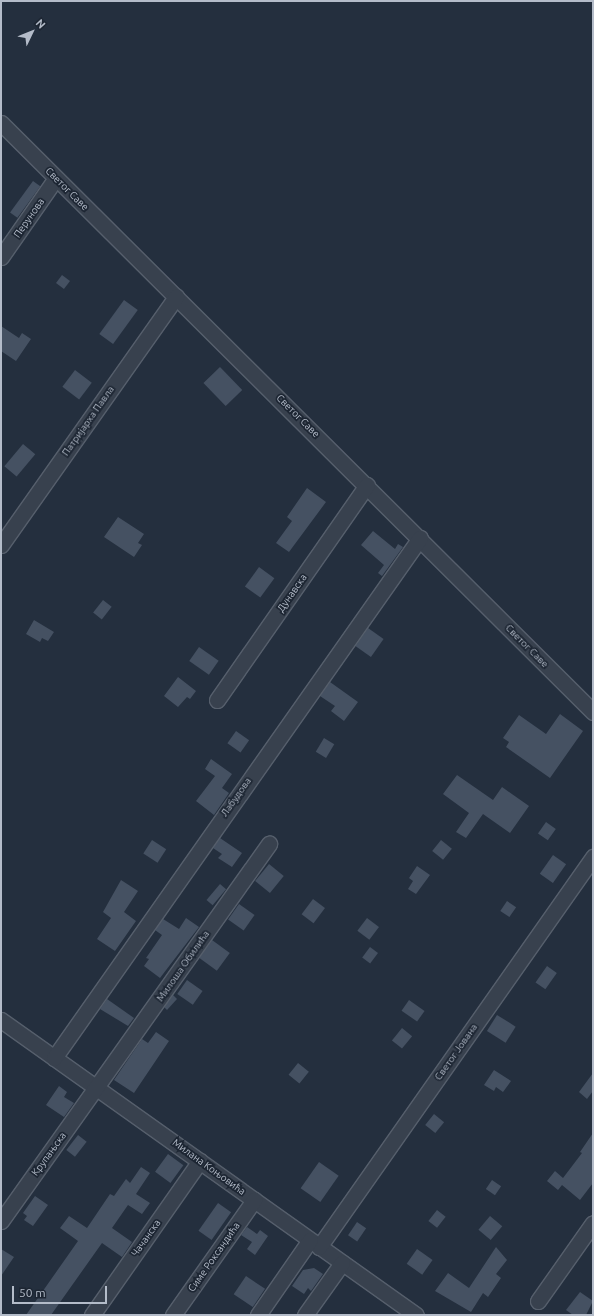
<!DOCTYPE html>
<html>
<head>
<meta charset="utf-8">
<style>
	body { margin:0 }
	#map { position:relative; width:594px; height:1316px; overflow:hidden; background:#242f3e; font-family:Ubuntu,sans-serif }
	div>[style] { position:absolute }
	.building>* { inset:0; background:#455162; transform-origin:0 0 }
	.roads { filter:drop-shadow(1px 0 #565f6c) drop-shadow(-1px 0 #565f6c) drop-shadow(0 1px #565f6c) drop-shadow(0 -1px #565f6c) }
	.minor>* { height:15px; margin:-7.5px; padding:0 7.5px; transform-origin:7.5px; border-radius:7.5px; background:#38414e }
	span { translate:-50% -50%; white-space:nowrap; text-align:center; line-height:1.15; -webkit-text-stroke:3.5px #1d2633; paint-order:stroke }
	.street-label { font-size:10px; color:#b4bcc9 }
	.frame { position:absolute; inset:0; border:2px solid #b4bcc9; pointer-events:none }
	.north { position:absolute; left:12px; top:12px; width:40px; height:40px; -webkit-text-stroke:3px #1d2633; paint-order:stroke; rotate:47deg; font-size:11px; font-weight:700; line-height:16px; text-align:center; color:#b4bcc9 }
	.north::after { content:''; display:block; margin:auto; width:14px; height:18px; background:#b4bcc9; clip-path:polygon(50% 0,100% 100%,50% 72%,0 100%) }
	.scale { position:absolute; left:12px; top:1286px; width:95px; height:18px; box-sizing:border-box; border:2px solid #b4bcc9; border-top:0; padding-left:5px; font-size:12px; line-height:14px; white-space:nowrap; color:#b4bcc9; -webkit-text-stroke:3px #1d2633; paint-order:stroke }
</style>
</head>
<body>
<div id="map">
	<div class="building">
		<div style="left:33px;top:181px;width:9px;height:39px;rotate:36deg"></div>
		<div style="left:62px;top:275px;width:10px;height:10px;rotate:37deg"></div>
		<div style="left:124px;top:300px;width:17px;height:42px;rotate:36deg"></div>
		<div style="clip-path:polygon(1px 326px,19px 338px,22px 333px,31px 339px,16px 361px,1px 351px)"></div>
		<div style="left:220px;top:367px;width:32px;height:23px;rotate:46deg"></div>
		<div style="left:75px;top:370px;width:21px;height:21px;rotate:37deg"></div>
		<div style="left:23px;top:444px;width:16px;height:29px;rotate:40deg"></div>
		<div style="clip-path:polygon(307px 488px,326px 502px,289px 552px,276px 543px,292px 521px,287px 517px)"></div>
		<div style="clip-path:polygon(118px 517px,144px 534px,138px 543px,142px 545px,134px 557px,104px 537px)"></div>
		<div style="clip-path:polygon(373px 531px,395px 549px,398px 544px,403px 547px,382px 576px,378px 573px,384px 565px,361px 545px)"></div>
		<div style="left:259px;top:567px;width:19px;height:24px;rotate:36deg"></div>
		<div style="left:103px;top:600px;width:11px;height:16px;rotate:38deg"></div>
		<div style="clip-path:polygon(34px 620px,54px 632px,48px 641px,42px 638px,40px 642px,26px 634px)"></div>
		<div style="left:368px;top:628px;width:19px;height:22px;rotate:35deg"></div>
		<div style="left:199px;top:647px;width:24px;height:17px;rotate:35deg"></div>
		<div style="clip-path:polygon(178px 677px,196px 691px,190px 699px,187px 697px,178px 707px,164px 696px)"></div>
		<div style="clip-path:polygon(330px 682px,358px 702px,344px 721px,331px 711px,335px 706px,320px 696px)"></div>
		<div style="clip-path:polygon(560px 714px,583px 731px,550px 778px,506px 747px,509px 742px,503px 738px,519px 715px,546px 734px)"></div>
		<div style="left:236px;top:731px;width:16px;height:15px;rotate:35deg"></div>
		<div style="left:324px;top:738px;width:12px;height:16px;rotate:31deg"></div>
		<div style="clip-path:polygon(211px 759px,232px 774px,222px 788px,229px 793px,214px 815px,196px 801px,215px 776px,205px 769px)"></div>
		<div style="clip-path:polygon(457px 775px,493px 800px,502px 787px,529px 806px,510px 833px,483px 814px,466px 838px,456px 832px,469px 813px,443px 794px)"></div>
		<div style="left:546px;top:822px;width:12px;height:14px;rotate:35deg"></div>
		<div style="clip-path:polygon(220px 838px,242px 853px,232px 867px,218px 858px,222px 854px,213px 848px)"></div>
		<div style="left:152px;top:840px;width:17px;height:16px;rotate:33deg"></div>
		<div style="left:441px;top:840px;width:14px;height:14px;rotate:39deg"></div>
		<div style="left:553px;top:855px;width:16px;height:23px;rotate:35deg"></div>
		<div style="left:269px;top:864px;width:19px;height:22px;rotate:39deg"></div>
		<div style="clip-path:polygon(417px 866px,430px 875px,416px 894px,408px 889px,413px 881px,409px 878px)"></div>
		<div style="clip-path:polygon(121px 880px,138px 891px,124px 912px,136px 921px,115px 951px,97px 939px,111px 918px,103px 912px)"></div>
		<div style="left:220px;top:884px;width:8px;height:21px;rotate:40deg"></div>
		<div style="left:313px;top:899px;width:15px;height:19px;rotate:37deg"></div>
		<div style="left:507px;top:901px;width:11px;height:12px;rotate:34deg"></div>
		<div style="left:239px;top:904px;width:19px;height:19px;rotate:35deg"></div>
		<div style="clip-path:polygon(186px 918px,199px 927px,160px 978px,144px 966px,149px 959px,146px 958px,162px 935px,155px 930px,163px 919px,179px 929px)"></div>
		<div style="left:367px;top:918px;width:15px;height:16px;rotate:37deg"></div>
		<div style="left:212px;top:940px;width:22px;height:22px;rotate:36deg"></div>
		<div style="left:370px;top:947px;width:10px;height:13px;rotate:37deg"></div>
		<div style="left:547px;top:966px;width:12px;height:20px;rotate:35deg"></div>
		<div style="left:187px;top:980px;width:19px;height:17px;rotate:35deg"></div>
		<div style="clip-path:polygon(173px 995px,177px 999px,167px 1010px,164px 1007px)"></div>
		<div style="clip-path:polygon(107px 999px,134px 1018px,128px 1026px,100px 1009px)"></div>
		<div style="left:409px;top:1000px;width:19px;height:13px;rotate:35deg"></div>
		<div style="left:497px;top:1015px;width:22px;height:19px;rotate:32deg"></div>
		<div style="left:402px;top:1028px;width:13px;height:16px;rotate:39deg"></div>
		<div style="clip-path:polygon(156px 1032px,169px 1041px,134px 1093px,114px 1080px,142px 1039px,148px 1043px)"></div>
		<div style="left:298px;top:1063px;width:14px;height:15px;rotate:39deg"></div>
		<div style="clip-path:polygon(494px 1070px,511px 1081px,503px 1092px,496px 1087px,494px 1091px,484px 1085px)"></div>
		<div style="clip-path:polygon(593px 1073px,593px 1091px,587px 1099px,579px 1092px)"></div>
		<div style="clip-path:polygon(59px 1086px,67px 1092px,64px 1097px,74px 1103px,64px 1117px,46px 1105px)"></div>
		<div style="left:434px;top:1114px;width:13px;height:14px;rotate:39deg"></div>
		<div style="clip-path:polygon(593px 1133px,593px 1183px,580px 1200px,562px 1185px,558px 1190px,547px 1181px,555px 1171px,563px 1178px,582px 1153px,580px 1152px)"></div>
		<div style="left:78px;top:1135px;width:11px;height:19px;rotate:38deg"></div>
		<div style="left:168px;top:1154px;width:19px;height:22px;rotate:36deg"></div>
		<div style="left:319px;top:1162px;width:24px;height:32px;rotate:35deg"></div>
		<div style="clip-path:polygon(141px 1167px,150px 1173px,136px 1194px,150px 1203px,142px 1214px,128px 1205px,112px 1228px,132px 1242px,122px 1257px,102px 1243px,51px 1315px,26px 1315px,78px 1241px,60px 1228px,69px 1216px,87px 1228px,110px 1194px,114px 1196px,126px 1179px,130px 1183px)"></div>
		<div style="left:492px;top:1180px;width:11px;height:11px;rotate:34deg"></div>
		<div style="clip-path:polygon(35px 1196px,48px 1205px,33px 1226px,24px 1220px,27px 1216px,23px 1213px)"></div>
		<div style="left:218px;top:1203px;width:16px;height:34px;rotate:35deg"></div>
		<div style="left:437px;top:1210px;width:11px;height:14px;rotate:38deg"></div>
		<div style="left:490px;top:1216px;width:16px;height:18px;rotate:40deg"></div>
		<div style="left:357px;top:1222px;width:11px;height:16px;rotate:34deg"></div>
		<div style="clip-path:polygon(247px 1227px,257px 1234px,260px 1230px,268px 1236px,255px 1255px,247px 1249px,252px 1242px,241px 1235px)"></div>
		<div style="clip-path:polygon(496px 1247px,507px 1260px,496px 1274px,501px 1278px,488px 1297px,483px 1293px,471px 1312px,435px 1291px,448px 1273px,469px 1288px)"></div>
		<div style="clip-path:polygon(1px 1249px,14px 1257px,1px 1276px)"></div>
		<div style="left:417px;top:1249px;width:19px;height:18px;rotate:35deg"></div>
		<div style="clip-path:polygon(314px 1268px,323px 1274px,311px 1291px,308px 1288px,304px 1294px,292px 1286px,303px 1270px)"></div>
		<div style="left:246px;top:1276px;width:23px;height:22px;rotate:34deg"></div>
		<div style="clip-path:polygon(580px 1292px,593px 1301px,586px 1315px,573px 1315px,566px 1310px)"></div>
	</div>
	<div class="roads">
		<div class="minor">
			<div style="left:1px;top:123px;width:835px;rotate:44.85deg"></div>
			<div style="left:1px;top:257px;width:96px;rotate:-55.2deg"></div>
			<div style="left:1px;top:545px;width:304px;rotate:-54.8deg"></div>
			<div style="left:217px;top:700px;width:262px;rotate:-55.1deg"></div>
			<div style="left:1px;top:1020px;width:509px;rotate:35.41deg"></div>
			<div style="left:54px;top:1058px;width:636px;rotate:-54.86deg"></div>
			<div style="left:1px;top:1221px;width:463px;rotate:-54.6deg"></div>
			<div style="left:319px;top:1247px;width:477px;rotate:-54.9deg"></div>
			<div style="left:538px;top:1301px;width:95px;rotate:-54.8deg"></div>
			<div style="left:92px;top:1315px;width:188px;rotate:-55deg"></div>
			<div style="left:173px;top:1315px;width:141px;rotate:-54.8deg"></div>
			<div style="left:258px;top:1315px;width:91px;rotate:-55.3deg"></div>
			<div style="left:305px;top:1315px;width:64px;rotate:-54.6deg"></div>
		</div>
	</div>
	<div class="street-label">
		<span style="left:67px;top:189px;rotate:45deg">Светог Саве</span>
		<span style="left:29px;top:218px;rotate:-55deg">Перунова</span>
		<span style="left:298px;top:416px;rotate:45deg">Светог Саве</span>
		<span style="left:88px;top:421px;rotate:-55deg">Патријарха Павла</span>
		<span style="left:292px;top:593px;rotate:-55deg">Дунавска</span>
		<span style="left:527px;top:646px;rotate:45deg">Светог Саве</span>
		<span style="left:236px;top:797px;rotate:-55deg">Лабудова</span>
		<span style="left:183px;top:966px;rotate:-55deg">Милоша Обилића</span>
		<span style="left:456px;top:1052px;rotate:-55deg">Светог Јована</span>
		<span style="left:49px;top:1154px;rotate:-54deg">Крупањска</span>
		<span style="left:209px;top:1167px;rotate:36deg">Милана Коњовића</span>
		<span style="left:146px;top:1238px;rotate:-55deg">Чачанска</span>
		<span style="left:214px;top:1257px;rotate:-55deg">Симе Роксандића</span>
	</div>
	<div class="frame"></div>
	<div class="north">N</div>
	<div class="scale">50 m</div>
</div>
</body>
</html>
